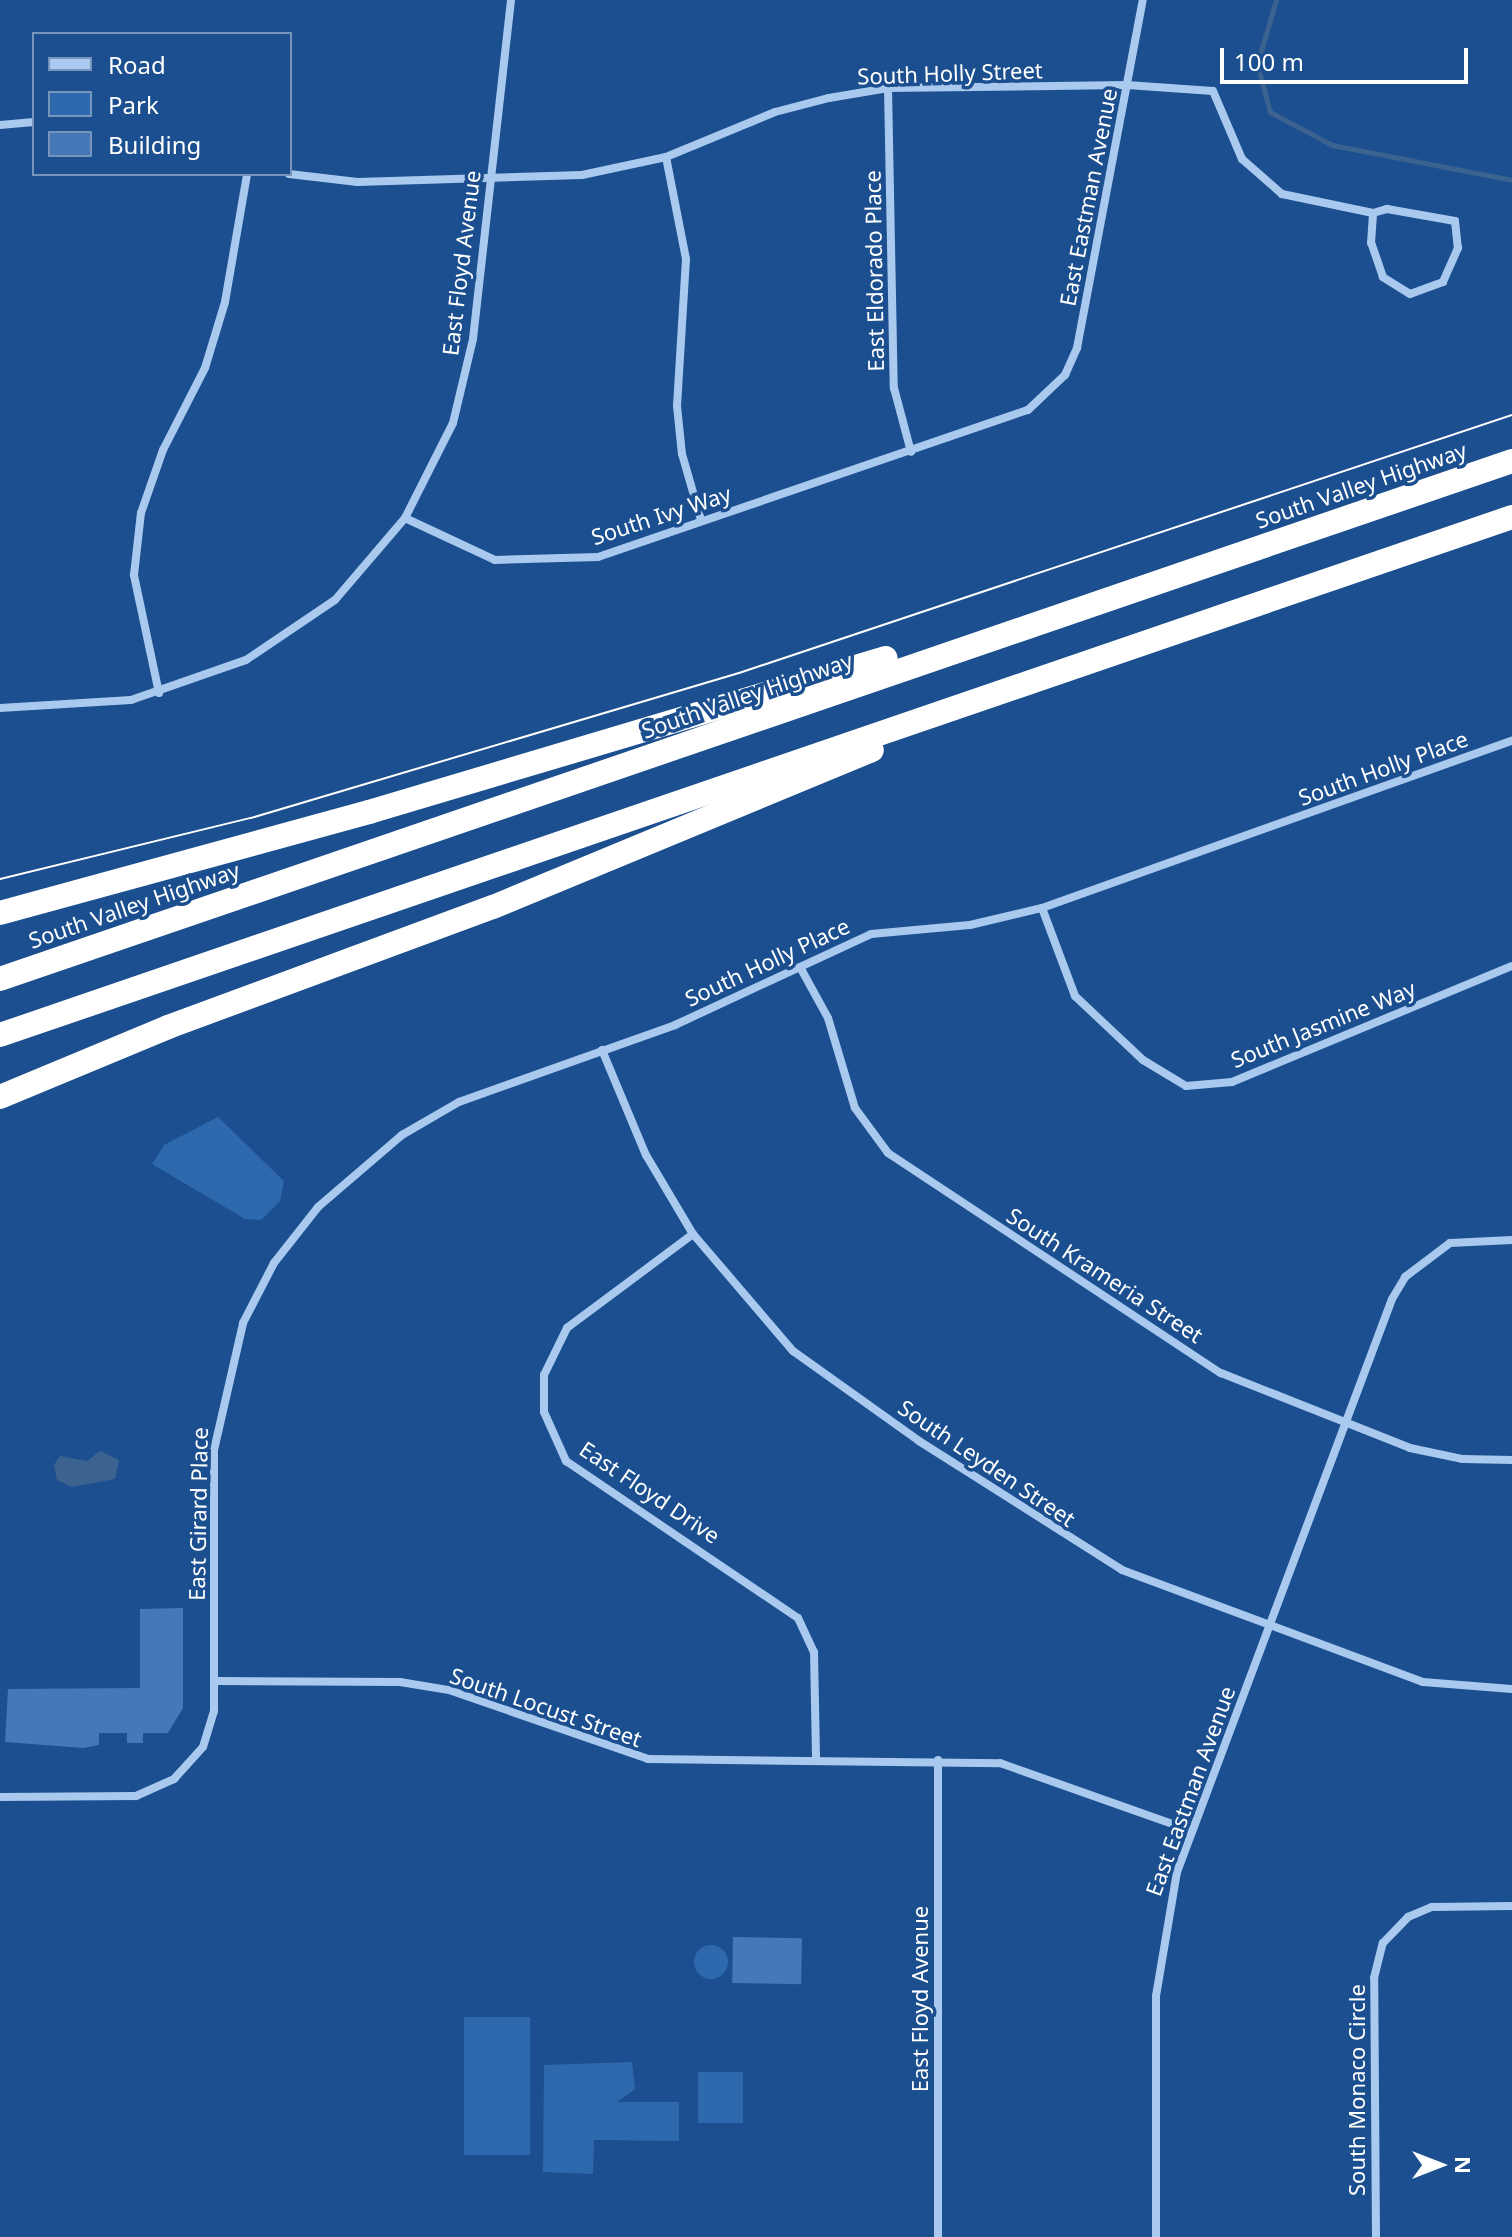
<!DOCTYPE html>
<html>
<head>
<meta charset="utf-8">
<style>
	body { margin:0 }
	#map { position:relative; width:1512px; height:2237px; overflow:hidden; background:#1b4f8f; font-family:"Noto Sans",sans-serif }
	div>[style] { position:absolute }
	.green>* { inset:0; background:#2e69ad; transform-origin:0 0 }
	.round { border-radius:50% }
	.water>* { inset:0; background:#3c6290 }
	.stream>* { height:5px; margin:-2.5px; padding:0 2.5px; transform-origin:2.5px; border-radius:2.5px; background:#3c6290 }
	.building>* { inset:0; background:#4478b7; transform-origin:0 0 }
	.minor>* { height:8px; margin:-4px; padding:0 4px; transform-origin:4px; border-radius:4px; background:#a9c9ee }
	.motorway>* { height:24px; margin:-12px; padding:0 12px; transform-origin:12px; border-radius:12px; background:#fff }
	.tram>* { height:2px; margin:-1px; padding:0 1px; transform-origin:1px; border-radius:1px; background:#fff }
	span { translate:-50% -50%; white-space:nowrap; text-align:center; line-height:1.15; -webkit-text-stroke:7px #1b4f8f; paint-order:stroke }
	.street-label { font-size:22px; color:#fff }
	.legend { position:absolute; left:32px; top:32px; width:260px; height:144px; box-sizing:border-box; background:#1b4f8f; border:2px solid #7695bc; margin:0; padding:10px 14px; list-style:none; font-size:24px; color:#fff }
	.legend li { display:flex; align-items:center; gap:16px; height:40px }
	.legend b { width:40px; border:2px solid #7695bc }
	.north { position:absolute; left:1400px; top:2125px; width:80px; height:80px; -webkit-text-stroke:6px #1b4f8f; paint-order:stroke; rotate:90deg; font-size:22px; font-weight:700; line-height:32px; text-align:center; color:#fff }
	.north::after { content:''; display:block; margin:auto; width:28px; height:36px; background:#fff; clip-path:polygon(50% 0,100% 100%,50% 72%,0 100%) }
	.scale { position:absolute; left:1220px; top:48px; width:248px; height:36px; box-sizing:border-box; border:4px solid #fff; border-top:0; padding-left:10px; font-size:24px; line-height:28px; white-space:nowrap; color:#fff; -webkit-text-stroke:6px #1b4f8f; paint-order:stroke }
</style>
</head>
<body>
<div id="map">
	<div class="green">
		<div style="clip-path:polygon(218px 1117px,284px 1181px,280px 1201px,261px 1220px,245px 1219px,152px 1164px,164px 1145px)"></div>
		<div class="round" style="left:694px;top:1945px;width:34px;height:34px"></div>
		<div style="left:464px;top:2017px;width:66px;height:138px"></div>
		<div style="clip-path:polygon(632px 2062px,635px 2089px,617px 2102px,679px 2102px,679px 2141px,594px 2140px,593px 2174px,543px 2172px,544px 2065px)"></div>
		<div style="left:698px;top:2072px;width:45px;height:51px"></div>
	</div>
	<div class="water">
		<div style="clip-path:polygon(100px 1451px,119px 1460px,115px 1479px,71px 1487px,57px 1480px,54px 1465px,60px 1456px,87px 1461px)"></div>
	</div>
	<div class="stream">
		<div style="left:1276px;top:0;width:67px;rotate:106.5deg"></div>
		<div style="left:1257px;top:64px;width:50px;rotate:74.8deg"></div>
		<div style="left:1270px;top:112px;width:70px;rotate:28deg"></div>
		<div style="left:1332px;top:145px;width:183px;rotate:11deg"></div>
	</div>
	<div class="building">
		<div style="clip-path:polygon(183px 1608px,183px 1708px,168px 1733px,143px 1733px,143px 1743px,127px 1743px,127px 1733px,99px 1733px,99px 1745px,83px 1748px,5px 1742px,8px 1689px,140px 1688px,140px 1609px)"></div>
		<div style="left:733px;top:1937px;width:69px;height:46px;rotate:1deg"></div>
	</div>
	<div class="minor">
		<div style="left:888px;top:88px;width:300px;rotate:88.9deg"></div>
		<div style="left:894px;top:388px;width:66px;rotate:75.1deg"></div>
		<div style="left:0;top:125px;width:34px;rotate:-5deg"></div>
		<div style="left:666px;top:157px;width:104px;rotate:78.9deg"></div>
		<div style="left:686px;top:259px;width:147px;rotate:93.5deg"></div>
		<div style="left:677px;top:406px;width:48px;rotate:84.1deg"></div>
		<div style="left:682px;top:454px;width:69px;rotate:73.9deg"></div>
		<div style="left:289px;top:174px;width:69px;rotate:6.6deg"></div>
		<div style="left:358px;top:182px;width:224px;rotate:-1.8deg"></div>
		<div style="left:582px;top:175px;width:86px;rotate:-12.1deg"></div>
		<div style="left:666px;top:157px;width:118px;rotate:-22.4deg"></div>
		<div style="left:775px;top:112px;width:56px;rotate:-14.5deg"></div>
		<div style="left:829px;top:98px;width:60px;rotate:-9.6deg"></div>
		<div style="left:888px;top:88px;width:239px;rotate:-0.7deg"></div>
		<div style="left:1127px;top:85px;width:86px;rotate:4deg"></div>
		<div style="left:1213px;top:91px;width:74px;rotate:66.9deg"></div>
		<div style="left:1242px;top:159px;width:53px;rotate:41.2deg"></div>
		<div style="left:1282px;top:194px;width:93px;rotate:11.8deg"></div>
		<div style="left:1373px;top:213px;width:15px;rotate:-16deg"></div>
		<div style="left:1387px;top:209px;width:69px;rotate:10deg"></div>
		<div style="left:1455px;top:221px;width:27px;rotate:84deg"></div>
		<div style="left:1458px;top:248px;width:37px;rotate:114deg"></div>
		<div style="left:1443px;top:282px;width:35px;rotate:160deg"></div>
		<div style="left:1410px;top:294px;width:32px;rotate:-148deg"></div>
		<div style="left:1383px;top:277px;width:36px;rotate:-109deg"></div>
		<div style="left:1371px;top:243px;width:30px;rotate:-86deg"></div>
		<div style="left:405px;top:518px;width:106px;rotate:-63.2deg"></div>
		<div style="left:453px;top:423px;width:86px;rotate:-76.6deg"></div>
		<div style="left:473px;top:339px;width:341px;rotate:-83.6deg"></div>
		<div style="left:159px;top:693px;width:121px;rotate:-102deg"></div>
		<div style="left:134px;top:575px;width:62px;rotate:-83.6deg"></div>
		<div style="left:141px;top:513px;width:67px;rotate:-70.8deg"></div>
		<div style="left:163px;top:450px;width:92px;rotate:-62.9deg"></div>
		<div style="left:205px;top:368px;width:69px;rotate:-73.1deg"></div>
		<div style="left:225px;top:302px;width:130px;rotate:-80.2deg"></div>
		<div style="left:0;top:708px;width:131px;rotate:-3.5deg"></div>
		<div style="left:131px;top:700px;width:122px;rotate:-19.2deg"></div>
		<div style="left:246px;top:660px;width:107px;rotate:-34deg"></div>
		<div style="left:335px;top:600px;width:108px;rotate:-49.5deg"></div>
		<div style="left:405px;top:518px;width:99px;rotate:25deg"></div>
		<div style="left:495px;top:560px;width:103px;rotate:-1.7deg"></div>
		<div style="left:598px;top:557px;width:454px;rotate:-18.9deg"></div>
		<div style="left:1028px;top:410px;width:51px;rotate:-43.4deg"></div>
		<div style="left:1065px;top:375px;width:30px;rotate:-66deg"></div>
		<div style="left:1077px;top:348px;width:354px;rotate:-79.3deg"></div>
		<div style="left:1042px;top:908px;width:94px;rotate:69.4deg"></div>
		<div style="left:1075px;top:996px;width:93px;rotate:43.3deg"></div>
		<div style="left:1143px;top:1060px;width:50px;rotate:31.2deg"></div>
		<div style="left:1186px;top:1086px;width:46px;rotate:-5deg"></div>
		<div style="left:1232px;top:1082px;width:303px;rotate:-22.5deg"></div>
		<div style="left:800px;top:967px;width:58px;rotate:61.2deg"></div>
		<div style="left:828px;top:1018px;width:94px;rotate:73.3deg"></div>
		<div style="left:855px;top:1108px;width:56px;rotate:53.7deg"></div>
		<div style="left:888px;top:1153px;width:399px;rotate:33.5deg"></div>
		<div style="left:1221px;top:1373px;width:203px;rotate:21.6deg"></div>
		<div style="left:1410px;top:1448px;width:53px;rotate:11.9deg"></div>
		<div style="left:1462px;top:1459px;width:50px;rotate:1.1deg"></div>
		<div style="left:602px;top:1050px;width:114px;rotate:67.3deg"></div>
		<div style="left:646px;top:1155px;width:92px;rotate:59.3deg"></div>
		<div style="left:693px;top:1234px;width:154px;rotate:49.5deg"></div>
		<div style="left:793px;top:1351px;width:155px;rotate:35.5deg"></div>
		<div style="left:919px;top:1441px;width:241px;rotate:32.4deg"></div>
		<div style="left:1122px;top:1570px;width:321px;rotate:20.4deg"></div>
		<div style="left:1423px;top:1682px;width:89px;rotate:4.5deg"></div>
		<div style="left:693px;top:1234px;width:157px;rotate:143.3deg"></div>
		<div style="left:567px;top:1328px;width:52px;rotate:116.1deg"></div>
		<div style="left:544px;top:1375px;width:37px;rotate:90deg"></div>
		<div style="left:544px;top:1412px;width:54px;rotate:65.8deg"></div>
		<div style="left:566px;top:1461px;width:280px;rotate:34.1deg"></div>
		<div style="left:798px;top:1618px;width:38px;rotate:65deg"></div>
		<div style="left:814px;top:1652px;width:109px;rotate:88.9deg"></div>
		<div style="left:214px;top:1681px;width:186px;rotate:0.3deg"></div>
		<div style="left:400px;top:1682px;width:50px;rotate:9.3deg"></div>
		<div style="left:449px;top:1690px;width:211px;rotate:19.1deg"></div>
		<div style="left:648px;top:1759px;width:352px;rotate:0.7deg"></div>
		<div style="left:1000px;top:1763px;width:204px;rotate:19.5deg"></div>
		<div style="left:0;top:1797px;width:136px;rotate:-0.4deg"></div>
		<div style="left:136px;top:1796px;width:42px;rotate:-24.1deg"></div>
		<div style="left:174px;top:1779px;width:43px;rotate:-47.8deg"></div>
		<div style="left:203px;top:1747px;width:38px;rotate:-73deg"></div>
		<div style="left:214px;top:1711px;width:261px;rotate:-90deg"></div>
		<div style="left:214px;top:1450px;width:130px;rotate:-77.1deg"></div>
		<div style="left:243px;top:1323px;width:68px;rotate:-62.7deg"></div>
		<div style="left:274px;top:1263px;width:71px;rotate:-51.8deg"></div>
		<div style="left:318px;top:1207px;width:111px;rotate:-40.6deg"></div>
		<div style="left:402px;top:1135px;width:66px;rotate:-30.1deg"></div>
		<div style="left:459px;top:1102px;width:229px;rotate:-19.6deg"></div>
		<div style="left:675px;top:1025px;width:216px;rotate:-24.9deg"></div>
		<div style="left:871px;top:934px;width:99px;rotate:-5.2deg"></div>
		<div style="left:970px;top:925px;width:74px;rotate:-13.3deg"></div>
		<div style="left:1042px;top:908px;width:499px;rotate:-19.6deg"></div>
		<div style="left:938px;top:2237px;width:477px;rotate:-90deg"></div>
		<div style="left:1156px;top:2237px;width:241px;rotate:-90deg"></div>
		<div style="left:1156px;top:1996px;width:126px;rotate:-80.4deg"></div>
		<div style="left:1177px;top:1872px;width:612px;rotate:-69.43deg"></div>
		<div style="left:1392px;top:1299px;width:26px;rotate:-59deg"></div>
		<div style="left:1405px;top:1277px;width:56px;rotate:-37.1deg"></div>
		<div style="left:1450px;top:1243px;width:62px;rotate:-2.8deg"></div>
		<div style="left:1376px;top:2237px;width:259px;rotate:-90.4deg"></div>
		<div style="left:1374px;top:1978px;width:36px;rotate:-76deg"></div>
		<div style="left:1383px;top:1943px;width:36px;rotate:-46deg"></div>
		<div style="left:1408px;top:1917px;width:26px;rotate:-23deg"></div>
		<div style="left:1432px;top:1907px;width:80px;rotate:-0.7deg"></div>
	</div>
	<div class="motorway">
		<div style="left:0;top:913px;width:383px;rotate:-15.3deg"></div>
		<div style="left:369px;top:812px;width:539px;rotate:-16.59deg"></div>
		<div style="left:0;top:979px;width:1598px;rotate:-18.91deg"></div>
		<div style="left:0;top:1035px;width:1598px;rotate:-18.91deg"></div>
		<div style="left:0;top:1097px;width:182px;rotate:-22.6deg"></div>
		<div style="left:168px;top:1027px;width:346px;rotate:-20.3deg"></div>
		<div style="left:493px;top:907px;width:410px;rotate:-22.5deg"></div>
	</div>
	<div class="tram">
		<div style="left:0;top:879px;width:258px;rotate:-13.7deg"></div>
		<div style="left:251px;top:818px;width:509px;rotate:-16.55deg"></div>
		<div style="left:739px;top:673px;width:815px;rotate:-18.46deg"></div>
	</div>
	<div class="street-label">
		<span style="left:950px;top:73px;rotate:-2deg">South Holly Street</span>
		<span style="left:1088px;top:197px;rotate:-79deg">East Eastman Avenue</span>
		<span style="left:461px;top:263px;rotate:-83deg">East Floyd Avenue</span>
		<span style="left:874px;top:271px;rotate:-91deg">East Eldorado Place</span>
		<span style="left:1361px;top:485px;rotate:-19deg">South Valley Highway</span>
		<span style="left:661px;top:515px;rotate:-18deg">South Ivy Way</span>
		<span style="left:747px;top:695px;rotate:-19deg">South Valley Highway</span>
		<span style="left:1383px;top:768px;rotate:-20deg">South Holly Place</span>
		<span style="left:134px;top:905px;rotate:-19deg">South Valley Highway</span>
		<span style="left:767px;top:962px;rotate:-25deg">South Holly Place</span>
		<span style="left:1323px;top:1024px;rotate:-22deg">South Jasmine Way</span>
		<span style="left:1105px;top:1275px;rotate:33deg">South Krameria Street</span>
		<span style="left:987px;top:1463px;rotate:34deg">South Leyden Street</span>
		<span style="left:650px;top:1492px;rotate:34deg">East Floyd Drive</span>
		<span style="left:198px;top:1514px;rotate:-89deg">East Girard Place</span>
		<span style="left:546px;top:1707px;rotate:19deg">South Locust Street</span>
		<span style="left:1190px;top:1791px;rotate:-70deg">East Eastman Avenue</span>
		<span style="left:920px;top:1999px;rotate:-90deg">East Floyd Avenue</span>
		<span style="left:1357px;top:2090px;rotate:-90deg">South Monaco Circle</span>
	</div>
	<ul class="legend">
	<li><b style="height:10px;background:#a9c9ee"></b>Road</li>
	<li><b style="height:22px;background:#2e69ad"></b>Park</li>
	<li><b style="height:22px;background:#4478b7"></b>Building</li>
	</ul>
	<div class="north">N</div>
	<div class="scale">100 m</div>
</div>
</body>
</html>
